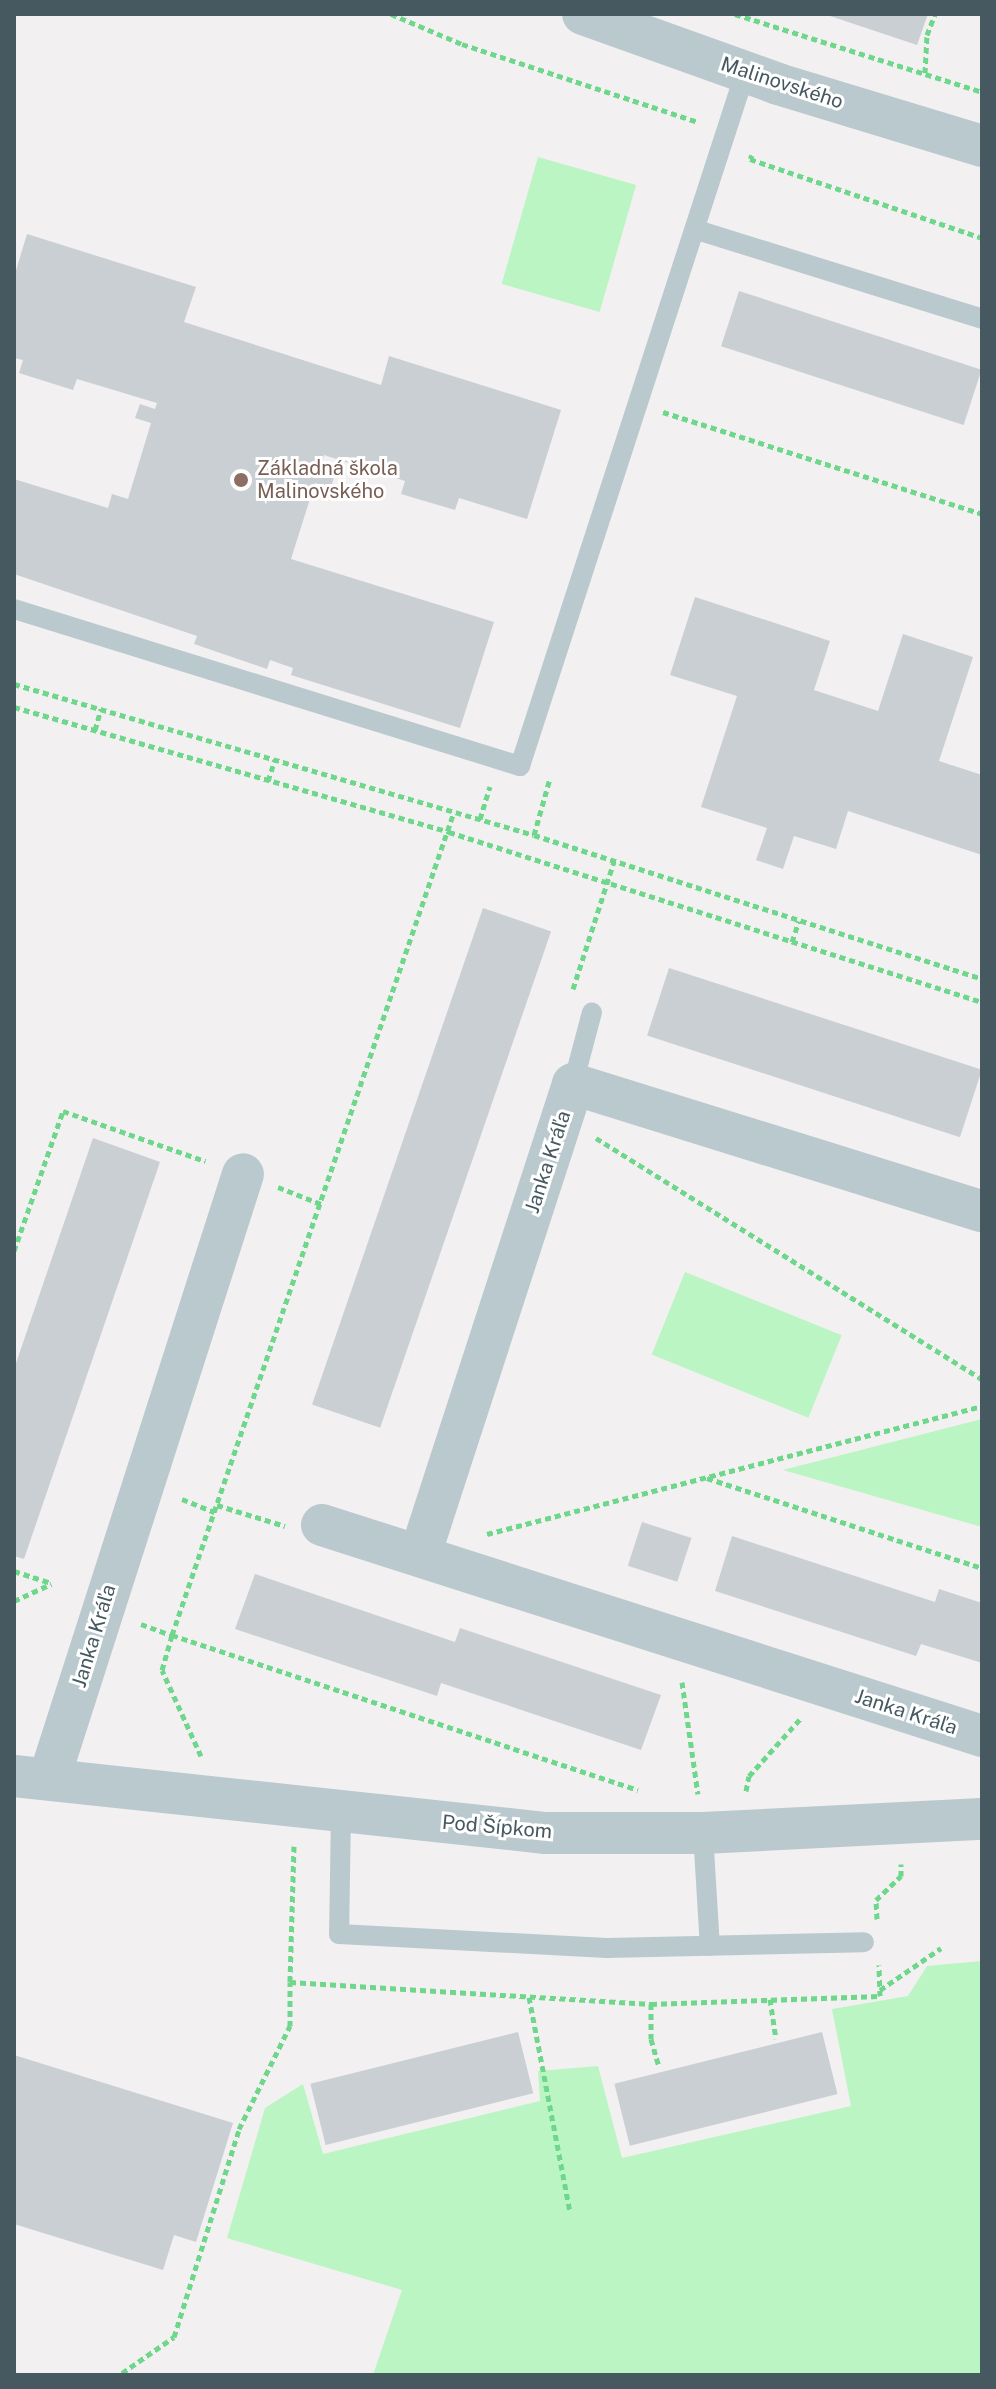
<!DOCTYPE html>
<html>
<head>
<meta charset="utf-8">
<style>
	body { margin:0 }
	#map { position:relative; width:996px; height:2389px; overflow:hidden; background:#f3f0f1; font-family:"Public Sans",sans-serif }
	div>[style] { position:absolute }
	.green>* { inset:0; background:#baf5c3; transform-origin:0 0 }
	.building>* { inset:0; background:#c9cfd3; transform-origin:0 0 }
	.path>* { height:5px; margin-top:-2.5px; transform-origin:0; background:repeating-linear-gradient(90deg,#6ed78b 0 6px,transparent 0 10px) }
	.service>* { height:20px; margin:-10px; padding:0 10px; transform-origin:10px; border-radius:10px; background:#bac9ce }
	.minor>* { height:42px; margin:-21px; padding:0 21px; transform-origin:21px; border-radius:21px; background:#bac9ce }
	.dots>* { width:22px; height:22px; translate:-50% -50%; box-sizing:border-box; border:4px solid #fff; border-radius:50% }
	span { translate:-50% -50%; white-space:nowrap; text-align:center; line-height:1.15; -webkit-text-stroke:6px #fff; paint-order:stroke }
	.street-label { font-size:20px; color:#465960 }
	.education-label { font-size:20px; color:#785e54 }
	.left { translate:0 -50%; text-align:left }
	.frame { position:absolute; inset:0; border:16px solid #465960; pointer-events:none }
</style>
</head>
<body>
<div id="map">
	<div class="green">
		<div style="left:538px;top:157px;width:102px;height:132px;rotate:16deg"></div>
		<div style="left:685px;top:1272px;width:169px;height:89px;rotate:22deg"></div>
		<div style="clip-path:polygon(982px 1419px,982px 1527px,783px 1470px)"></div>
		<div style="clip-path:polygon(982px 1961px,982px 2375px,373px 2375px,402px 2290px,227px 2238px,265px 2108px,303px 2084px,323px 2154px,540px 2101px,538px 2071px,598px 2066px,622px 2158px,851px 2106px,832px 2009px,908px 1996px,927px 1966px)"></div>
	</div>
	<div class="building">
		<div style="clip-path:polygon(824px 14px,928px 14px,917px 45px)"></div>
		<div style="clip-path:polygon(27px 234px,196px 287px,184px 322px,381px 385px,389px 356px,561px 410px,527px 519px,459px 498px,455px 510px,401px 494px,405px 481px,324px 455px,320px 468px,335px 473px,331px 488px,315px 483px,291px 559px,494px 622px,460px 728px,291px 675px,293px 668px,270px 660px,267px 669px,194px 644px,197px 636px,14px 574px,14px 479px,108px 508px,112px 494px,128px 499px,151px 423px,135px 418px,140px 404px,155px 409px,157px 403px,77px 379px,73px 390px,19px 373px,23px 360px,14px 358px,14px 277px)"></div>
		<div style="left:739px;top:291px;width:255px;height:58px;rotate:18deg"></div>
		<div style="clip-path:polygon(695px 597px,830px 641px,814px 690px,878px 711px,903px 634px,973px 657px,939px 761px,982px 775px,982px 855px,848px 811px,836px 849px,794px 836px,783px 869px,756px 860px,767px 828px,701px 807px,737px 696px,670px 675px)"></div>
		<div style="left:483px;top:908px;width:72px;height:525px;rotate:19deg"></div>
		<div style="left:669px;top:968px;width:329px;height:71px;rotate:18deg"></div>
		<div style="clip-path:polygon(93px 1138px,160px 1162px,24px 1559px,14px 1556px,14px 1369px)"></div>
		<div style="left:642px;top:1522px;width:52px;height:46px;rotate:18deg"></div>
		<div style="clip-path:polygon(732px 1536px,935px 1602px,939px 1589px,982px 1603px,982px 1663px,921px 1644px,916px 1656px,715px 1591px)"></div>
		<div style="clip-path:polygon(255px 1574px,455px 1642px,460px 1628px,661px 1695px,641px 1750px,441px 1683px,437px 1696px,235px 1629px)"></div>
		<div style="left:518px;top:2032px;width:63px;height:214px;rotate:76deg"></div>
		<div style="left:822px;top:2032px;width:64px;height:214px;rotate:76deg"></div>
		<div style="clip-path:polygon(14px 2055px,233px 2123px,196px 2242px,174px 2235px,163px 2270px,14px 2224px)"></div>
	</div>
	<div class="path">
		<div style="left:391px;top:14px;width:77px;rotate:22.9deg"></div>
		<div style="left:462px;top:44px;width:249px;rotate:18.3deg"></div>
		<div style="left:735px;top:14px;width:259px;rotate:17.5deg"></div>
		<div style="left:925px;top:73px;width:38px;rotate:-87deg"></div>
		<div style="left:927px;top:35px;width:22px;rotate:-69deg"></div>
		<div style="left:752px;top:155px;width:4px;rotate:117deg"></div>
		<div style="left:750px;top:159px;width:245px;rotate:18.8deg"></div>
		<div style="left:663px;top:412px;width:335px;rotate:17.7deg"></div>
		<div style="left:14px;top:684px;width:541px;rotate:16.19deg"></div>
		<div style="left:534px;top:835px;width:471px;rotate:17.8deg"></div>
		<div style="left:14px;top:707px;width:453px;rotate:16deg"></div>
		<div style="left:449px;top:832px;width:559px;rotate:17.69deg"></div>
		<div style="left:95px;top:730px;width:22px;rotate:-74deg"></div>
		<div style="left:268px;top:781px;width:22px;rotate:-72deg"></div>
		<div style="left:480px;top:819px;width:34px;rotate:-73deg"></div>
		<div style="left:534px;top:835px;width:59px;rotate:-74.3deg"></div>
		<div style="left:792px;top:942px;width:22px;rotate:-72deg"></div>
		<div style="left:573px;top:989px;width:134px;rotate:-72.2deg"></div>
		<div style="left:596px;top:1138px;width:455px;rotate:32deg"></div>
		<div style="left:278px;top:1187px;width:46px;rotate:21.6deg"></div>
		<div style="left:14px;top:1251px;width:148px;rotate:-70.7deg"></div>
		<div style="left:63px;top:1111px;width:151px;rotate:19.4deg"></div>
		<div style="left:707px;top:1478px;width:289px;rotate:18.1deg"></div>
		<div style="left:182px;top:1499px;width:35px;rotate:22deg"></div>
		<div style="left:217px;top:1505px;width:71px;rotate:17.2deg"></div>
		<div style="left:487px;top:1534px;width:511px;rotate:-14.5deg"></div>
		<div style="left:14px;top:1571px;width:38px;rotate:18deg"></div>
		<div style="left:14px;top:1601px;width:41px;rotate:-24.7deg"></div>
		<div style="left:141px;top:1624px;width:33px;rotate:20deg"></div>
		<div style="left:172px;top:1635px;width:870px;rotate:-71.09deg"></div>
		<div style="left:682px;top:1682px;width:113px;rotate:81.9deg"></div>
		<div style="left:201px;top:1756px;width:94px;rotate:-114.4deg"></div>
		<div style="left:162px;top:1670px;width:36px;rotate:-74deg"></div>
		<div style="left:172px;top:1635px;width:491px;rotate:18.4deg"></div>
		<div style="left:746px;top:1791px;width:15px;rotate:-79deg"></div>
		<div style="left:749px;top:1776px;width:78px;rotate:-48.1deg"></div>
		<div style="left:294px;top:1846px;width:136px;rotate:91.7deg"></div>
		<div style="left:290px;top:1982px;width:362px;rotate:3.5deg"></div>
		<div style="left:651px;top:2004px;width:229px;rotate:-2deg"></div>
		<div style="left:880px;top:1996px;width:31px;rotate:-92deg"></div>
		<div style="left:877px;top:1919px;width:19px;rotate:-93deg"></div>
		<div style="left:876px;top:1900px;width:35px;rotate:-44deg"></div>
		<div style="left:901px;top:1876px;width:12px;rotate:-90deg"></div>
		<div style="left:880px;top:1990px;width:74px;rotate:-34.5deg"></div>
		<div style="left:529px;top:1997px;width:218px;rotate:79.2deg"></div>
		<div style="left:770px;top:1999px;width:40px;rotate:81.5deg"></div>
		<div style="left:651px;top:2004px;width:35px;rotate:90deg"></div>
		<div style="left:651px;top:2039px;width:29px;rotate:74deg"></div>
		<div style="left:122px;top:2373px;width:63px;rotate:-34.7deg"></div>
		<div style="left:174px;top:2337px;width:218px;rotate:-72.6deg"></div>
		<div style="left:239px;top:2129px;width:115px;rotate:-63.7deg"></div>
		<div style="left:290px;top:2026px;width:44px;rotate:-90deg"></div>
	</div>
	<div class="service">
		<div style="left:697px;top:230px;width:299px;rotate:17.3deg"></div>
		<div style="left:14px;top:609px;width:530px;rotate:17.24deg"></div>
		<div style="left:520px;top:766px;width:729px;rotate:-72.01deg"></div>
		<div style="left:573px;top:1084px;width:74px;rotate:-75.2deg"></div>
		<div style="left:341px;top:1812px;width:122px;rotate:90.9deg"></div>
		<div style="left:339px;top:1934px;width:268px;rotate:3deg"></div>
		<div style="left:607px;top:1948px;width:257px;rotate:-1.3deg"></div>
		<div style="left:703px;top:1833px;width:113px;rotate:86.5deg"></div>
	</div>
	<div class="minor">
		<div style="left:583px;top:14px;width:207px;rotate:19.7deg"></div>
		<div style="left:778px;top:84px;width:213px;rotate:16.9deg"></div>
		<div style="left:322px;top:1525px;width:693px;rotate:17.73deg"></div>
		<div style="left:420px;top:1555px;width:495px;rotate:-72deg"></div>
		<div style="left:573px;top:1084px;width:428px;rotate:17.3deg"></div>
		<div style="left:14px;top:1776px;width:535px;rotate:6.12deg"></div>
		<div style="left:546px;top:1833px;width:157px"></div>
		<div style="left:703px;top:1833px;width:279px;rotate:-2.9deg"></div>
		<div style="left:49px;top:1779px;width:635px;rotate:-72.22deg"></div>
	</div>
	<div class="dots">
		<div style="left:241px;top:480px;background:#8d6e63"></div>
	</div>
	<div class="street-label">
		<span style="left:782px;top:83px;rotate:18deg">Malinovského</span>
		<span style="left:548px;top:1162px;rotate:-72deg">Janka Kráľa</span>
		<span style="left:94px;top:1636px;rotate:-73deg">Janka Kráľa</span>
		<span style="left:906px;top:1712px;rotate:18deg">Janka Kráľa</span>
		<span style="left:497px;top:1827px;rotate:5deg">Pod Šípkom</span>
	</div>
	<div class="education-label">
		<span class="left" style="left:257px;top:480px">Základná škola<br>Malinovského</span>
	</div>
	<div class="frame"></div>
</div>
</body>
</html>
